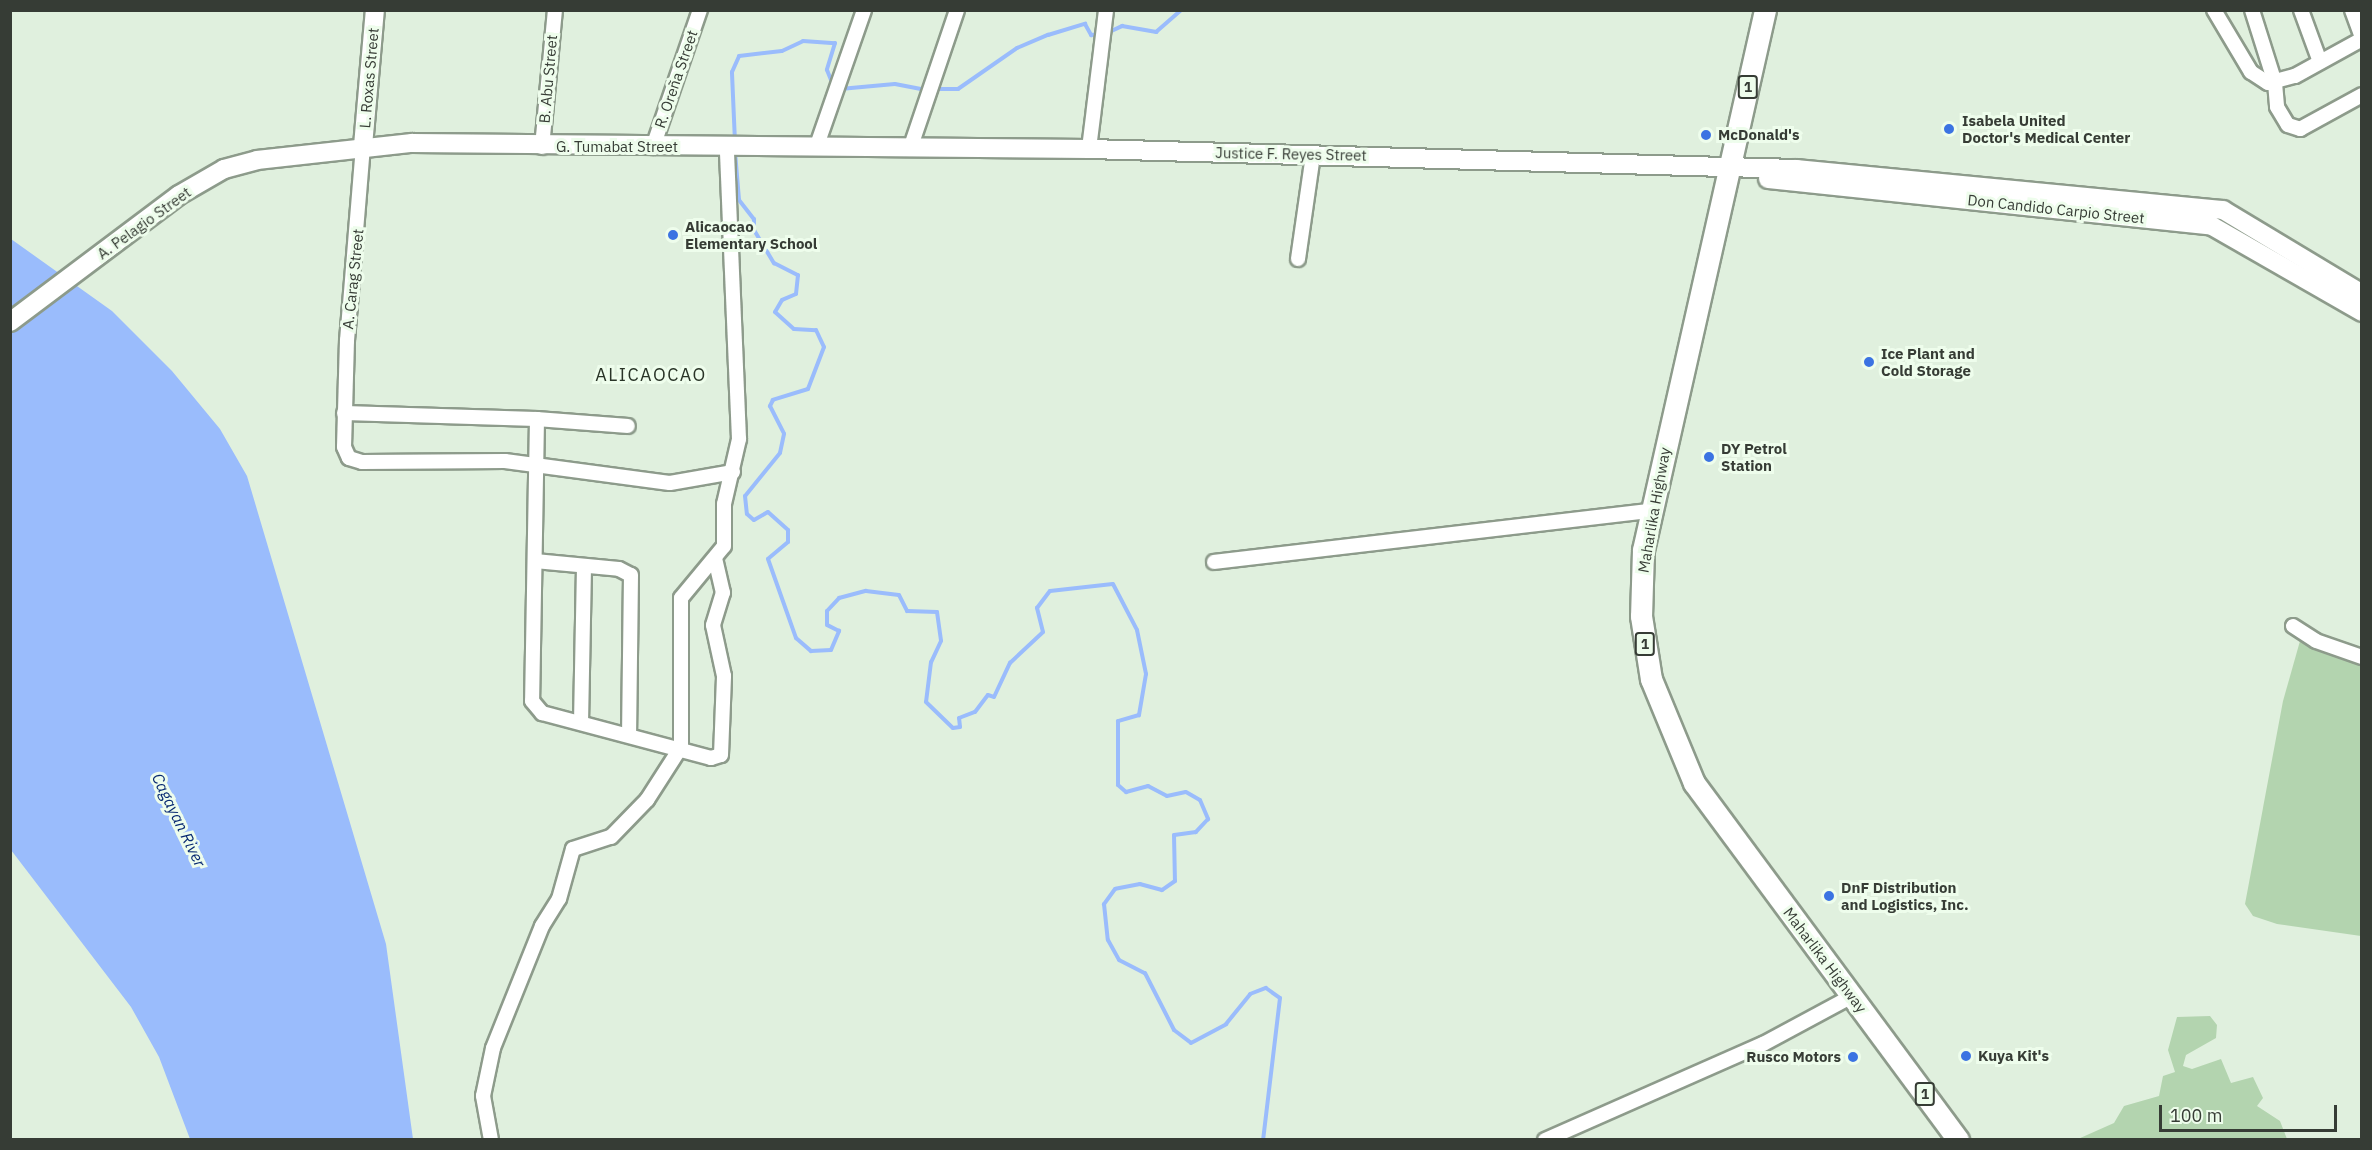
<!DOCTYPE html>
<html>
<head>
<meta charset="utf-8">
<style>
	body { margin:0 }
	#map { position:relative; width:2372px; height:1150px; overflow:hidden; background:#e0f0de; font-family:"IBM Plex Sans",sans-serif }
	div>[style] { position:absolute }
	.green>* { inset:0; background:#b3d4af }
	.water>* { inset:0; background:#9abcfc }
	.stream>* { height:4px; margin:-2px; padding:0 2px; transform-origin:2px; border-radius:2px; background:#9abcfc }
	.roads { filter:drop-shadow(2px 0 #8d9b8b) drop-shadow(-2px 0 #8d9b8b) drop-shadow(0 2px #8d9b8b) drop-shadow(0 -2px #8d9b8b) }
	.street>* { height:14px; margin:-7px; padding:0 7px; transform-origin:7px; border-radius:7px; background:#fff }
	.secondary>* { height:18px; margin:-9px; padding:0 9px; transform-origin:9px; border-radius:9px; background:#fff }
	.primary>* { height:21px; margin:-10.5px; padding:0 10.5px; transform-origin:10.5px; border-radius:10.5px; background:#fff }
	.dots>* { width:16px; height:16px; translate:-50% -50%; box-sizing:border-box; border:3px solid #eefdec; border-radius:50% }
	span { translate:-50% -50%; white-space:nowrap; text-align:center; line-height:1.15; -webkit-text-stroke:6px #eefdec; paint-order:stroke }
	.shield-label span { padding:2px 4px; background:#eefdec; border:2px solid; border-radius:4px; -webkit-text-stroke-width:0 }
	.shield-label { font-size:14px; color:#363c35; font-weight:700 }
	.street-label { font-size:15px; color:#363c35 }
	.poi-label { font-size:15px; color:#363c35; font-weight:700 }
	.left { translate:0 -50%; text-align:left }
	.right { translate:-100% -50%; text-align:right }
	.water-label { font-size:16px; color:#082a72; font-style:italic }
	.quarter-label { font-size:18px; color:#293427; letter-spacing:1.5px }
	.frame { position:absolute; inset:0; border:12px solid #363c35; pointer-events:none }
	.scale { position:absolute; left:2159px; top:1105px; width:178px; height:27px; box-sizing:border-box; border:3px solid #363c35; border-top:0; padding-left:8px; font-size:18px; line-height:21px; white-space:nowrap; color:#363c35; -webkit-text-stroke:4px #eefdec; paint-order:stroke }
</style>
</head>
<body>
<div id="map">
	<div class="green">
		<div style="clip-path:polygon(2300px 641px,2361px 662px,2361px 936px,2277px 924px,2253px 916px,2245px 904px,2283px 701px)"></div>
		<div style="clip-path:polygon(2210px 1016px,2217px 1025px,2216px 1038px,2186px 1055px,2183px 1066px,2192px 1069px,2221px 1059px,2231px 1083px,2253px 1077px,2263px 1098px,2257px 1106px,2280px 1121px,2287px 1139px,2078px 1139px,2114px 1123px,2124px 1106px,2159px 1096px,2163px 1076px,2175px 1072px,2168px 1050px,2177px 1017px)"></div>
	</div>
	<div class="water">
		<div style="clip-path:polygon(11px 239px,112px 311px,172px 371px,220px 429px,247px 476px,386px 944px,413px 1139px,190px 1139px,159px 1057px,131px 1007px,11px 850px)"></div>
	</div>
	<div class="stream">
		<div style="left:1107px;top:33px;width:17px;rotate:-25deg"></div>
		<div style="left:1122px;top:26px;width:35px;rotate:10deg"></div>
		<div style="left:1156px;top:32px;width:33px;rotate:-41deg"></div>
		<div style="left:840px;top:89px;width:55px;rotate:-5.2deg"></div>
		<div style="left:895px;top:84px;width:33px;rotate:11deg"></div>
		<div style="left:934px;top:89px;width:24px"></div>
		<div style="left:958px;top:89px;width:72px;rotate:-34.8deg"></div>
		<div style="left:1017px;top:48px;width:34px;rotate:-23deg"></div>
		<div style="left:1048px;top:35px;width:39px;rotate:-17deg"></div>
		<div style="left:1085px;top:24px;width:13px;rotate:61deg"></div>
		<div style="left:1091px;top:35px;width:9px;rotate:-6deg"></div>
		<div style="left:735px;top:142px;width:70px;rotate:-92.5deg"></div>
		<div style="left:732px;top:72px;width:17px;rotate:-66deg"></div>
		<div style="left:739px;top:56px;width:43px;rotate:-6.6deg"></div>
		<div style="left:782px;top:51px;width:23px;rotate:-25deg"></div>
		<div style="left:803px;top:41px;width:32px;rotate:4deg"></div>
		<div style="left:835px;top:43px;width:28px;rotate:107deg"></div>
		<div style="left:827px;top:70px;width:16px;rotate:68deg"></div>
		<div style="left:735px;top:152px;width:48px;rotate:85.2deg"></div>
		<div style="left:739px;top:200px;width:24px;rotate:52deg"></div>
		<div style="left:754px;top:219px;width:11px;rotate:90deg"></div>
		<div style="left:754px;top:230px;width:39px;rotate:59deg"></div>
		<div style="left:774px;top:263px;width:27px;rotate:27deg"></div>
		<div style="left:798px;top:275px;width:19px;rotate:96deg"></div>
		<div style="left:796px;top:294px;width:15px;rotate:157deg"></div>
		<div style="left:782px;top:300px;width:14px;rotate:120deg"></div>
		<div style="left:775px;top:312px;width:25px;rotate:42deg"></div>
		<div style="left:794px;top:329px;width:22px;rotate:3deg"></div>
		<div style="left:816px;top:330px;width:19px;rotate:65deg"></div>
		<div style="left:824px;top:347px;width:45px;rotate:110.9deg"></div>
		<div style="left:808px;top:389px;width:37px;rotate:163deg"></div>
		<div style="left:773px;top:400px;width:7px;rotate:117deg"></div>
		<div style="left:770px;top:406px;width:31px;rotate:63deg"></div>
		<div style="left:784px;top:434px;width:19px;rotate:102deg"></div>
		<div style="left:780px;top:453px;width:55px;rotate:129.1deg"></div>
		<div style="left:745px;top:496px;width:18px;rotate:84deg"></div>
		<div style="left:747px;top:514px;width:9px;rotate:41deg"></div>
		<div style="left:754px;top:520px;width:16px;rotate:-30deg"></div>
		<div style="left:768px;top:512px;width:27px;rotate:42deg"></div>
		<div style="left:788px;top:530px;width:12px;rotate:90deg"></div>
		<div style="left:788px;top:542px;width:26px;rotate:140deg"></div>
		<div style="left:768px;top:559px;width:84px;rotate:70.5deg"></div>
		<div style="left:796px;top:638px;width:20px;rotate:41deg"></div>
		<div style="left:811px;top:651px;width:20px;rotate:-3deg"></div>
		<div style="left:831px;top:650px;width:21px;rotate:-67deg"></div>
		<div style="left:839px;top:631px;width:13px;rotate:-153deg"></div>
		<div style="left:827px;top:625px;width:14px;rotate:-90deg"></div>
		<div style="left:827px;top:611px;width:18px;rotate:-47deg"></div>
		<div style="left:839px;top:598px;width:28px;rotate:-15deg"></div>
		<div style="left:866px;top:591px;width:33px;rotate:7deg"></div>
		<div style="left:899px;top:595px;width:18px;rotate:63deg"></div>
		<div style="left:907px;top:611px;width:30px;rotate:2deg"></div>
		<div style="left:937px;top:612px;width:29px;rotate:82deg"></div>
		<div style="left:941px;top:641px;width:23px;rotate:115deg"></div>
		<div style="left:931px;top:662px;width:40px;rotate:97.1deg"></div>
		<div style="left:926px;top:702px;width:37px;rotate:44deg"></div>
		<div style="left:953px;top:728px;width:7px;rotate:-8deg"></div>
		<div style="left:960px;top:727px;width:9px;rotate:-96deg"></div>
		<div style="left:959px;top:718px;width:17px;rotate:-21deg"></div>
		<div style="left:975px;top:712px;width:21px;rotate:-53deg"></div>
		<div style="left:988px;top:695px;width:6px;rotate:18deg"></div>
		<div style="left:994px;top:697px;width:38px;rotate:-65deg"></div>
		<div style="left:1010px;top:663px;width:45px;rotate:-43.2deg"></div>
		<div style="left:1043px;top:632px;width:25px;rotate:-104deg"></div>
		<div style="left:1037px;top:608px;width:21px;rotate:-53deg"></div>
		<div style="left:1050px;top:591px;width:63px;rotate:-6.3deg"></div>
		<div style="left:1113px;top:584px;width:52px;rotate:62.4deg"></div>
		<div style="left:1137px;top:630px;width:45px;rotate:78.4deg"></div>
		<div style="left:1146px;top:674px;width:42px;rotate:99.7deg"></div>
		<div style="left:1139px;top:715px;width:22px;rotate:164deg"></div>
		<div style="left:1118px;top:721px;width:64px;rotate:90deg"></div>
		<div style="left:1118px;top:785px;width:11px;rotate:41deg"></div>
		<div style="left:1126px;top:792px;width:23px;rotate:-15deg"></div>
		<div style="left:1148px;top:786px;width:21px;rotate:28deg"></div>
		<div style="left:1167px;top:796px;width:19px;rotate:-12deg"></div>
		<div style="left:1186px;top:792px;width:16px;rotate:30deg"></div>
		<div style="left:1200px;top:800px;width:21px;rotate:67deg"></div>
		<div style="left:1208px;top:819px;width:18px;rotate:133deg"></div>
		<div style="left:1196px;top:832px;width:22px;rotate:172deg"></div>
		<div style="left:1174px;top:835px;width:46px;rotate:88.8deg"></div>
		<div style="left:1175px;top:881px;width:16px;rotate:145deg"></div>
		<div style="left:1162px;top:890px;width:23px;rotate:-165deg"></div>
		<div style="left:1140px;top:884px;width:25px;rotate:169deg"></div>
		<div style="left:1115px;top:889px;width:19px;rotate:126deg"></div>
		<div style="left:1104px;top:904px;width:36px;rotate:84deg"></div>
		<div style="left:1108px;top:940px;width:23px;rotate:61deg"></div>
		<div style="left:1119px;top:960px;width:29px;rotate:27deg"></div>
		<div style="left:1145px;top:973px;width:64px;rotate:63deg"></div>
		<div style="left:1174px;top:1030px;width:21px;rotate:37deg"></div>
		<div style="left:1191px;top:1043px;width:40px;rotate:-28deg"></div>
		<div style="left:1226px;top:1024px;width:38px;rotate:-51deg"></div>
		<div style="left:1250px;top:994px;width:17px;rotate:-21deg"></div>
		<div style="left:1266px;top:988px;width:17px;rotate:36deg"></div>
		<div style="left:1280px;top:998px;width:143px;rotate:96.8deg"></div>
	</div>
	<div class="roads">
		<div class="street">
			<div style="left:2214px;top:10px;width:72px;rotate:59.2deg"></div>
			<div style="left:2251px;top:72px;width:20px;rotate:33deg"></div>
			<div style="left:2268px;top:83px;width:28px;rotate:-15deg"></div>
			<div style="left:2295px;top:76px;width:77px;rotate:-28.9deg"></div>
			<div style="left:2252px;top:10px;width:77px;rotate:72.5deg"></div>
			<div style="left:2275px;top:83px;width:24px;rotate:85deg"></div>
			<div style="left:2277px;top:107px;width:21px;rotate:59deg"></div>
			<div style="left:2288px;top:125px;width:13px;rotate:18deg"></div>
			<div style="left:2300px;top:129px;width:71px;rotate:-28.7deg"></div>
			<div style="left:2301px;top:10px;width:55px;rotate:69.9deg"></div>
			<div style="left:2352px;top:10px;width:30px;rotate:70deg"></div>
			<div style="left:363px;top:146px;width:195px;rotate:94.7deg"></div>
			<div style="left:347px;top:340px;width:107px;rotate:91.6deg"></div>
			<div style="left:344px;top:447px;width:12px;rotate:66deg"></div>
			<div style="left:349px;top:458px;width:14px;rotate:17deg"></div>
			<div style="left:362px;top:462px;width:143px;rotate:-0.4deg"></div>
			<div style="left:505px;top:461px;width:166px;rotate:7.6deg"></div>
			<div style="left:670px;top:483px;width:64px;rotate:-9.9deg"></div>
			<div style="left:542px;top:147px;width:138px;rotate:-84.6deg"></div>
			<div style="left:653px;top:147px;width:145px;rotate:-71.1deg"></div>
			<div style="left:816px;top:148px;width:146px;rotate:-70.8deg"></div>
			<div style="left:910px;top:149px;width:147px;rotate:-71.3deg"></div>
			<div style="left:1089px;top:149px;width:140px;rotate:-83deg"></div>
			<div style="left:1298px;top:259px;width:105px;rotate:-81.8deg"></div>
			<div style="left:344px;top:413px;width:193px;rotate:1.8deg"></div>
			<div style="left:537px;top:419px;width:282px;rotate:91deg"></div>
			<div style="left:532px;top:701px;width:16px;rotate:50deg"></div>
			<div style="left:542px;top:713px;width:175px;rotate:14.9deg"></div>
			<div style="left:711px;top:758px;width:10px;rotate:-17deg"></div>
			<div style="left:721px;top:755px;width:79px;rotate:-87.8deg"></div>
			<div style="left:724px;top:676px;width:52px;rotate:-102.2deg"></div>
			<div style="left:713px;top:625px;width:34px;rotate:-73deg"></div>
			<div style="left:723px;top:593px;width:35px;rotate:-103deg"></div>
			<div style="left:537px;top:419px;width:91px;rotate:4.4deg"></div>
			<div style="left:535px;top:561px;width:84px;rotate:5.4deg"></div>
			<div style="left:619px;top:569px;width:13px;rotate:27deg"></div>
			<div style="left:631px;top:575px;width:160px;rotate:90.7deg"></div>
			<div style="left:1214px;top:562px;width:439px;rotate:-6.7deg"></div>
			<div style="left:2293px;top:626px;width:27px;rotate:33deg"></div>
			<div style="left:2316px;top:641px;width:49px;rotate:19.2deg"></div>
			<div style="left:581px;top:723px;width:157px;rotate:-88.9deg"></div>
			<div style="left:491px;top:1140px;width:45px;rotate:-100.3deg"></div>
			<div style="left:483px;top:1096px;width:49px;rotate:-78.2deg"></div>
			<div style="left:493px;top:1048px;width:131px;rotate:-68.1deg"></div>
			<div style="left:542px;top:926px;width:32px;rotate:-58deg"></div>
			<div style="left:559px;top:899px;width:52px;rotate:-74.4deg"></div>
			<div style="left:573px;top:849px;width:40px;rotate:-18deg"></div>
			<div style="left:611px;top:837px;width:52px;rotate:-45.8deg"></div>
			<div style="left:647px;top:800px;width:63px;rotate:-57.3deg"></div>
			<div style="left:681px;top:747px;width:149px;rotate:-90deg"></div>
			<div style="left:681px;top:598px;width:67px;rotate:-50.4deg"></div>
			<div style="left:724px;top:546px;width:42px;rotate:-90deg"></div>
			<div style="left:724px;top:504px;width:67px;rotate:-77deg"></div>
			<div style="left:739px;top:439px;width:291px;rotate:-92.4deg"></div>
			<div style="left:1545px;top:1140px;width:238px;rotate:-23.8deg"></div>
			<div style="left:1763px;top:1044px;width:101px;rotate:-28.3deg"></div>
		</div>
		<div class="secondary">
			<div style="left:363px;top:146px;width:137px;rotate:-85deg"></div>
			<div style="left:1768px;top:179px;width:446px;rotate:6deg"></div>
			<div style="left:2212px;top:226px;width:173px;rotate:29.8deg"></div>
			<div style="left:10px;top:322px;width:211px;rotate:-36.9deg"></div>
			<div style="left:179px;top:195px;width:52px;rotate:-30deg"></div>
			<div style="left:224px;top:169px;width:34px;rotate:-15deg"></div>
			<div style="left:257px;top:160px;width:156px;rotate:-6.3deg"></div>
			<div style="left:412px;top:143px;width:677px;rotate:0.51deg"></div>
			<div style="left:1089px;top:149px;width:708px;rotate:1.62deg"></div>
			<div style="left:1797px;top:169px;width:428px;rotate:5.5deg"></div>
			<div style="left:2223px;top:210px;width:162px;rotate:31.1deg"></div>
		</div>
		<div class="primary">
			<div style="left:1765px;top:10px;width:554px;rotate:102.73deg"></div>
			<div style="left:1643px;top:550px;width:66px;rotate:91.7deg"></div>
			<div style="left:1641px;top:616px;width:64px;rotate:81deg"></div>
			<div style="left:1651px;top:679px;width:113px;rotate:67.5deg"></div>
			<div style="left:1694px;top:783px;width:444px;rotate:53.5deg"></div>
		</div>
	</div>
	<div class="dots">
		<div style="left:1949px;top:129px;background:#3b73e2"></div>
		<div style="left:1706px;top:135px;background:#3b73e2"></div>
		<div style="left:673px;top:235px;background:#3b73e2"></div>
		<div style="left:1869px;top:362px;background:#3b73e2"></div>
		<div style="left:1709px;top:457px;background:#3b73e2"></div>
		<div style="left:1829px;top:896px;background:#3b73e2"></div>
		<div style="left:1966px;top:1056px;background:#3b73e2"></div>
		<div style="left:1853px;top:1057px;background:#3b73e2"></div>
	</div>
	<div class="shield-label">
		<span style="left:1748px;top:87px">1</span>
		<span style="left:1645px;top:644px">1</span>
		<span style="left:1925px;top:1094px">1</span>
	</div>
	<div class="street-label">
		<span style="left:369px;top:78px;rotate:-85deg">L. Roxas Street</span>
		<span style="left:548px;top:79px;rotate:-85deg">B. Abu Street</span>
		<span style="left:676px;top:79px;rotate:-71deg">R. Oreña Street</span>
		<span style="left:617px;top:147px">G. Tumabat Street</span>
		<span style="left:1291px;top:154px;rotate:1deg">Justice F. Reyes Street</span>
		<span style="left:2056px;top:209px;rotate:6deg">Don Candido Carpio Street</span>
		<span style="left:144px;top:223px;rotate:-36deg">A. Pelagio Street</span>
		<span style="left:353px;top:279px;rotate:-84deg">A. Carag Street</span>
		<span style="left:1654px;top:510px;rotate:-80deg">Maharlika Highway</span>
		<span style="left:1825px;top:960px;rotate:53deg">Maharlika Highway</span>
	</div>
	<div class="poi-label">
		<span class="left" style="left:1962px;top:129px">Isabela United<br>Doctor's Medical Center</span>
		<span class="left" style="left:1718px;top:135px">McDonald's</span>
		<span class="left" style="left:685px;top:235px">Alicaocao<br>Elementary School</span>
		<span class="left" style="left:1881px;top:362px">Ice Plant and<br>Cold Storage</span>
		<span class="left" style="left:1721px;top:457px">DY Petrol<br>Station</span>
		<span class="left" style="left:1841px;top:896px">DnF Distribution<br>and Logistics, Inc.</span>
		<span class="left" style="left:1978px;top:1056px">Kuya Kit's</span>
		<span class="right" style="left:1841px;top:1057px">Rusco Motors</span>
	</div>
	<div class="water-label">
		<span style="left:179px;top:820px;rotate:64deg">Cagayan River</span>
	</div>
	<div class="quarter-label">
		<span style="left:651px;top:375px">ALICAOCAO</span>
	</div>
	<div class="frame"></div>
	<div class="scale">100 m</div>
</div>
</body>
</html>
